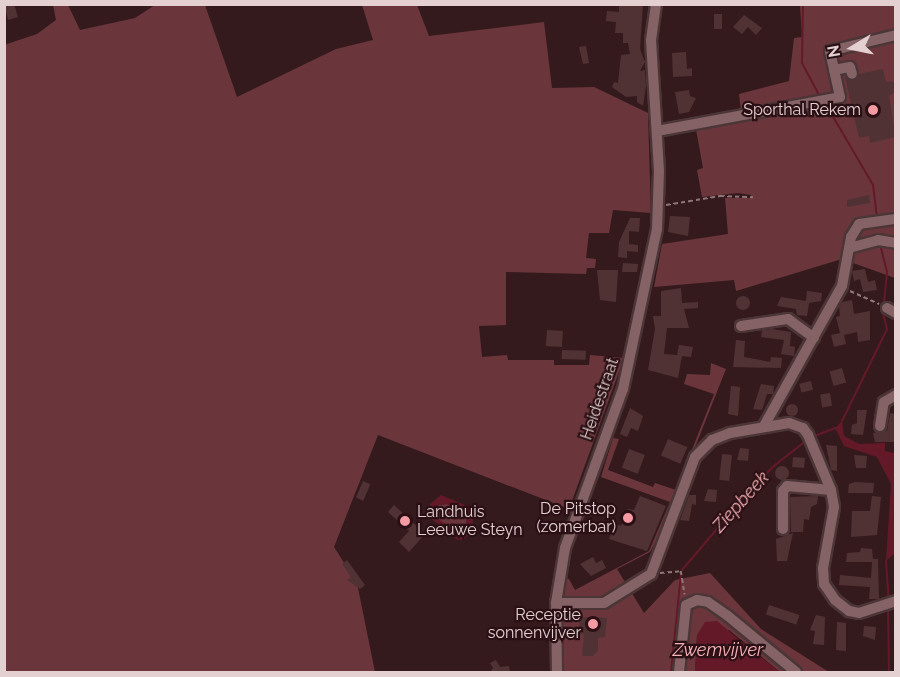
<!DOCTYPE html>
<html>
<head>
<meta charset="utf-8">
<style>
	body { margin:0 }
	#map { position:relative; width:900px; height:677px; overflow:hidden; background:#351a1d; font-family:Raleway,sans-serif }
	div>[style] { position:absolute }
	.green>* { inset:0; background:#6a363c }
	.water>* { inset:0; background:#641928 }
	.stream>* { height:2px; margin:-1px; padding:0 1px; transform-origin:1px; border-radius:1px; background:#641928 }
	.building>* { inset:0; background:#503235; transform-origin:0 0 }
	.round { border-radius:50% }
	.path>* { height:1.5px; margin-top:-0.75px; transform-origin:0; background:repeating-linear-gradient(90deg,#8d7678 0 4.5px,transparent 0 7.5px) }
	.roads { filter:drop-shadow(2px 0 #4b3537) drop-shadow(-2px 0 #4b3537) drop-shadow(0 2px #4b3537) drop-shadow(0 -2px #4b3537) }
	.minor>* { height:10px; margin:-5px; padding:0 5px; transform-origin:5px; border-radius:5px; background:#846265 }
	.dots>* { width:16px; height:16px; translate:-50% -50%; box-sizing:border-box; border:3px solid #2a1014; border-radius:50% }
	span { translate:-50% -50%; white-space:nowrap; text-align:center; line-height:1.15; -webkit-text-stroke:4.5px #2a1014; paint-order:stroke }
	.poi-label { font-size:16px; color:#e4d0d1 }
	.right { translate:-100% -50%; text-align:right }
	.left { translate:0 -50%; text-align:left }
	.street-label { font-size:16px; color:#e4d0d1 }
	.water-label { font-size:18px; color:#f7b2b7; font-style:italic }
	.frame { position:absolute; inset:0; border:6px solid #e4d0d1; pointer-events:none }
	.north { position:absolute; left:822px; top:18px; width:60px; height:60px; -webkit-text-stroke:4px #2a1014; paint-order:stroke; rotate:260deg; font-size:16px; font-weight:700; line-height:24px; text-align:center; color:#e4d0d1 }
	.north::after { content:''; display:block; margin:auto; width:21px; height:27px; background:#e4d0d1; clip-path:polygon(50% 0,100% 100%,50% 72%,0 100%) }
</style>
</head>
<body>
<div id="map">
	<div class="green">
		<div style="clip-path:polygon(53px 5px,68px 5px,80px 30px,135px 18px,155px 5px,205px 5px,237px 97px,336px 49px,373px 40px,362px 5px,417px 5px,429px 36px,544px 22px,552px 88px,594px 87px,648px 113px,651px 213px,613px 210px,609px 233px,589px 233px,586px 258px,596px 259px,595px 268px,587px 268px,586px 274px,506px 272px,506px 325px,479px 326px,482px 357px,507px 355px,508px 360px,554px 360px,554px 365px,589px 365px,590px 355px,624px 358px,569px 509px,378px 435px,334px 547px,357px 583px,375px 672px,5px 672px,4px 45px,37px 34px,56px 20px)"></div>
		<div style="clip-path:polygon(800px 5px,895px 5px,895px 278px,842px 259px,736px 291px,734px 280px,654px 287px,662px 244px,728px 234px,725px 198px,751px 198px,751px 195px,738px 193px,702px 197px,697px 170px,703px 168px,695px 124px,741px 111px,739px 94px,789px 81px,794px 38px,802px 37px)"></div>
		<div style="clip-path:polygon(711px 363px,726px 369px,663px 528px,650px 552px,617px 569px,644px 613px,675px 580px,710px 573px,761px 629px,829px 672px,780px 672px,729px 630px,697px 635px,695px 672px,564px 672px,559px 637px,564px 578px,569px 579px,575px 590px,649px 551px,670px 502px,601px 477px,613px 438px,619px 439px,608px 470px,653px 487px,655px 483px,676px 490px,714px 394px,684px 384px,687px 374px,710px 375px)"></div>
		<div style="clip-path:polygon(447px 504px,465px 512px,467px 526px,463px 531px,456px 532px,438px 519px,435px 512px,438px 505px)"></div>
	</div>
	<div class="water">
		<div style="clip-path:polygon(842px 421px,844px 436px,859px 444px,885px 443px,885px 451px,895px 453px,895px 553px,886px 561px,891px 484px,877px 457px,844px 446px,835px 428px)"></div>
		<div style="clip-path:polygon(evenodd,441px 495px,474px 509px,472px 532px,464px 539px,458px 540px,429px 517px,430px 504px,441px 495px,447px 504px,465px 512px,467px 526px,463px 531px,456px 532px,438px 519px,438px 505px,447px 504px)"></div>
		<div style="clip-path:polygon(717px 621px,750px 649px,780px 672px,695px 672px,697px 635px,705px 622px)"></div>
	</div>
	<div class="stream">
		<div style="left:803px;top:4px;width:59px;rotate:91deg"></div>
		<div style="left:802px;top:63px;width:36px;rotate:62deg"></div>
		<div style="left:828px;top:108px;width:89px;rotate:59.7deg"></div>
		<div style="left:873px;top:185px;width:34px;rotate:83deg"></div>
		<div style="left:842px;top:421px;width:102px;rotate:-63.9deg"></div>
		<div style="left:887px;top:329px;width:16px;rotate:-104deg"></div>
		<div style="left:883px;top:313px;width:41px;rotate:-84.4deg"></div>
		<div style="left:887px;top:272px;width:29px;rotate:-104deg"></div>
		<div style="left:812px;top:437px;width:25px;rotate:-21deg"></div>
		<div style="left:886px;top:561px;width:39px;rotate:86deg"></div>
		<div style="left:682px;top:570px;width:105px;rotate:-49.6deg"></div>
		<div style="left:750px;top:490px;width:35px;rotate:-45deg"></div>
		<div style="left:775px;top:465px;width:39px;rotate:-38deg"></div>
		<div style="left:888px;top:608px;width:64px;rotate:89.1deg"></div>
		<div style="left:671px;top:672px;width:99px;rotate:-84.2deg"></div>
	</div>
	<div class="building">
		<div style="clip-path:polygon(4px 4px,14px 4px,18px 17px,8px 20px)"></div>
		<div style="clip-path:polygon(619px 4px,643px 4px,640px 49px,645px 62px,640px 71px,645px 70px,646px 86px,643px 106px,637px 102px,637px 96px,626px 97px,612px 87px,614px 82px,618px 83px,621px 55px,630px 54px,628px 43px,623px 43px,623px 33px,615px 33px,616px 22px,606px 21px,607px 11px,619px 12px)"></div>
		<div style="left:714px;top:14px;width:8px;height:15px"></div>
		<div style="clip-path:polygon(744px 15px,762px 28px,756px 35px,748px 27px,742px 34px,733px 27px)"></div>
		<div style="clip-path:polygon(586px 46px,589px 63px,583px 64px,579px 47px)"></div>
		<div style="clip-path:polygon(686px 52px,687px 69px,692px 68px,692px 76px,673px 77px,672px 53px)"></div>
		<div style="clip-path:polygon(883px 69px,886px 82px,893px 81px,896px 91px,889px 96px,896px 137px,870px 143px,869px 136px,859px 138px,845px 77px,853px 81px,859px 74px)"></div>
		<div style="clip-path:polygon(689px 90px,690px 96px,696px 98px,689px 112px,679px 114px,675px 92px)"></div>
		<div style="clip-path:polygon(869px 195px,870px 203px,847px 207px,847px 200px)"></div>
		<div style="clip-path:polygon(670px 216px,690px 217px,688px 236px,668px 232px)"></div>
		<div style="clip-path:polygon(630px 218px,640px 218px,639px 232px,629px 231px,629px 244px,638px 245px,638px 252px,627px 251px,627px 258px,618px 257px,619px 242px)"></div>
		<div style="clip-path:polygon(623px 263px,638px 264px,637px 272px,622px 272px)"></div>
		<div style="clip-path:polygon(865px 269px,868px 282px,875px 280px,877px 290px,863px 292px,860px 279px,854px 281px,852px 271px)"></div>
		<div style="clip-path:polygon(597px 270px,618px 270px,616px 302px,600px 300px)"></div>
		<div style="clip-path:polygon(681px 288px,682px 303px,698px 302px,698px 308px,684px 309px,689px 328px,667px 328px,664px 354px,677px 355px,679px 345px,693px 347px,691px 357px,682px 356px,678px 378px,648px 370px,655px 329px,653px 316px,661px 316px,661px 291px)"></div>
		<div style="clip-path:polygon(807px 291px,822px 293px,821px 301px,809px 303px,807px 316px,797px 315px,796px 309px,777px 306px,781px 297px,806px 301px)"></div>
		<div class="round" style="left:736px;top:296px;width:14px;height:14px"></div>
		<div style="clip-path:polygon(852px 300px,854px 314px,870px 311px,870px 340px,858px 342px,857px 332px,844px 335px,846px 344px,834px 347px,831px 335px,840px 333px,836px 317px,840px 316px,839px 307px,842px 302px)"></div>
		<div style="clip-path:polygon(772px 329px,791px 332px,790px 346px,795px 347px,794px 356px,781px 354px,784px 340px,761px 337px,762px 330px)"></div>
		<div style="left:547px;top:330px;width:16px;height:16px;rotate:4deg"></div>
		<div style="clip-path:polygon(736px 340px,745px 341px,744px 357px,770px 362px,771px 357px,782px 358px,781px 368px,733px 367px)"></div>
		<div style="left:562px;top:350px;width:24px;height:9px;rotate:2deg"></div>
		<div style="left:842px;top:368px;width:15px;height:13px;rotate:74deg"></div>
		<div style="left:811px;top:381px;width:9px;height:12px;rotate:77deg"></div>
		<div style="clip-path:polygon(761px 384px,774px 386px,773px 394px,767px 394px,762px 410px,753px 409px)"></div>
		<div style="clip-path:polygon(731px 386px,740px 387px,738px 416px,728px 414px)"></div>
		<div style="left:830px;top:393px;width:13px;height:10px;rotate:81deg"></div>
		<div class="round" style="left:786px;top:404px;width:12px;height:12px"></div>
		<div style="clip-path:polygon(630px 408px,643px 416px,638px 431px,631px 428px,627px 437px,620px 434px)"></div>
		<div style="clip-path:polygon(857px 410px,867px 410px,863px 435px,851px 434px,852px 425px,857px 423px)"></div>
		<div style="clip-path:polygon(890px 413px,896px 414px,896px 442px,875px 442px,873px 433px,887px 431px)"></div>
		<div style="left:668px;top:439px;width:21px;height:18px;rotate:23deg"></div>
		<div style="clip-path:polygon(826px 445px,837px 446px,837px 471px,831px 470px)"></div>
		<div style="clip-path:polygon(740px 448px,749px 449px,748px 461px,737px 460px)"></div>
		<div style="left:629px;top:449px;width:17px;height:20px;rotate:21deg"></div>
		<div style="left:722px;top:454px;width:10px;height:26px;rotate:6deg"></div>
		<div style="clip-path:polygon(854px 455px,867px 456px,866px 468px,856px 468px)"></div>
		<div style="left:793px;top:457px;width:12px;height:10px;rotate:5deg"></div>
		<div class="round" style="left:775px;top:466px;width:14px;height:14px"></div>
		<div style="left:363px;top:481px;width:8px;height:18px;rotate:23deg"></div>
		<div style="clip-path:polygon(855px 482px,874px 483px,873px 493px,848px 493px,849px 484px)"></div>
		<div style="clip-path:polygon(708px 489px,717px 490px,716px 502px,704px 501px)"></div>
		<div style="clip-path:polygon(689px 495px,696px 495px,696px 505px,692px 504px,689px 521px,680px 520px)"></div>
		<div style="clip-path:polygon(640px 496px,666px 506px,647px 551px,609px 539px,615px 524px,621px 526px,628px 509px,634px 510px)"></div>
		<div style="clip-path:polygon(818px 496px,817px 504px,811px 507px,809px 520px,804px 519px,803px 532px,791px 532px,790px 497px)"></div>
		<div style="clip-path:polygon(872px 496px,881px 497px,877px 535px,851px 537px,852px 511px,870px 511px)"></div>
		<div style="clip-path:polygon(394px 505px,425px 534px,409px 552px,399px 542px,409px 531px,388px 512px)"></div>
		<div style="clip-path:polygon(793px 533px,787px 561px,777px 561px,776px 539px)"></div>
		<div style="clip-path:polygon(861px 548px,872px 549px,873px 559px,878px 559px,879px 599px,869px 599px,870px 587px,839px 585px,840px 575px,871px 578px,872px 562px,846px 562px,847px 553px,860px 552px)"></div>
		<div style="clip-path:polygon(593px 557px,596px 563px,602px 560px,606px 568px,591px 576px,580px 564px)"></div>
		<div style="clip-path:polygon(347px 560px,365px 585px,360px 589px,347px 580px,351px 577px,342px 564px)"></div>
		<div style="left:769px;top:605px;width:32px;height:10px;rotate:18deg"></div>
		<div style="clip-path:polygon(816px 615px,825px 617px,824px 645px,813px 644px,815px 631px,810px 630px)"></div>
		<div style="clip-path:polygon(579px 617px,607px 618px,605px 637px,598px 638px,598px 650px,593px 656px,582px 656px,584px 634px,579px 634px)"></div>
		<div style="clip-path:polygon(837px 622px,846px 623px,846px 651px,836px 650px)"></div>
		<div style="clip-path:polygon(864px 626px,876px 627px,875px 640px,863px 636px)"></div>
		<div style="clip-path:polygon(496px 660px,500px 667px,509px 666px,510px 672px,490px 672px,493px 668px,490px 663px)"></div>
	</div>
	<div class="path">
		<div style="left:666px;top:205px;width:55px;rotate:-9.5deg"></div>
		<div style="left:720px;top:196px;width:33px;rotate:2deg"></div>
		<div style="left:850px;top:291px;width:32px;rotate:24deg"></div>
		<div style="left:660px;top:573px;width:21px;rotate:-5deg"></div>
		<div style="left:681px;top:571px;width:24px;rotate:81deg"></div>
	</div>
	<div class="roads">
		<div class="minor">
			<div style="left:834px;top:70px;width:16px;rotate:-11deg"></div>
			<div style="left:850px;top:67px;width:7px;rotate:74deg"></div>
			<div style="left:657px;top:131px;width:186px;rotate:-10.5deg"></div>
			<div style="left:840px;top:97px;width:47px;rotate:-102.3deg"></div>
			<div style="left:830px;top:51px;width:68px;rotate:-13.6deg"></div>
			<div style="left:849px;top:248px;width:30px;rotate:-15deg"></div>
			<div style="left:878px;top:240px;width:18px;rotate:9deg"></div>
			<div style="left:887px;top:308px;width:10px;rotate:29deg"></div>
			<div style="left:741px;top:326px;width:48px;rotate:-8.5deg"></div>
			<div style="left:788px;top:319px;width:32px;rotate:36deg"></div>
			<div style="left:764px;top:426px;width:160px;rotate:-60.9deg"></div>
			<div style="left:842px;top:286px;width:50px;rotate:-79.6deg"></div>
			<div style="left:851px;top:237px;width:15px;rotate:-58deg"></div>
			<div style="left:859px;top:224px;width:37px;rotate:-8deg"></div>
			<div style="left:880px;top:426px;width:24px;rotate:-81deg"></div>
			<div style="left:884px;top:402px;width:14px;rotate:-30deg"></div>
			<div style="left:783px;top:529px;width:38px;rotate:-90deg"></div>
			<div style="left:783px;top:491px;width:6px;rotate:-51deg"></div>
			<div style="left:787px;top:486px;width:44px;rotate:5.2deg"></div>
			<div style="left:556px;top:603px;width:48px"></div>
			<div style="left:604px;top:603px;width:55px;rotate:-31.7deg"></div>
			<div style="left:651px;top:574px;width:125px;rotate:-69.4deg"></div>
			<div style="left:695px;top:457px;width:24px;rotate:-45deg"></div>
			<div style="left:712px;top:440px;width:19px;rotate:-21deg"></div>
			<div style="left:730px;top:433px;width:60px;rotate:-9.6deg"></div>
			<div style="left:789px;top:423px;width:15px;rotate:20deg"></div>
			<div style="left:803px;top:428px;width:9px;rotate:54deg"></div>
			<div style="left:808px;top:435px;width:60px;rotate:67.3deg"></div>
			<div style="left:831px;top:490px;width:17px;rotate:80deg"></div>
			<div style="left:834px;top:507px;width:62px;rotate:100.2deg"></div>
			<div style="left:823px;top:568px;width:16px;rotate:86deg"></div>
			<div style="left:824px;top:584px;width:19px;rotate:55deg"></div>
			<div style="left:835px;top:600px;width:18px;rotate:38deg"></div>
			<div style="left:849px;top:611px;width:10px;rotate:11deg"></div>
			<div style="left:859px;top:613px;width:39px;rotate:-18deg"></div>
			<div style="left:557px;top:672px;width:69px;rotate:-90.8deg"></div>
			<div style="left:556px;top:603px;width:56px;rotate:-80.7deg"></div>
			<div style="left:565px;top:548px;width:169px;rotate:-70deg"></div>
			<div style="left:623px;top:389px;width:164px;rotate:-78deg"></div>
			<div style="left:657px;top:229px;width:58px;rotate:-88deg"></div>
			<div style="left:659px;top:171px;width:131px;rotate:-93.5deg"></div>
			<div style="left:651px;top:40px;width:36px;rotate:-82deg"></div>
			<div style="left:679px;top:672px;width:67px;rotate:-84deg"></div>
			<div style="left:686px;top:605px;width:12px;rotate:-24deg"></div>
			<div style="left:697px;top:600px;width:11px;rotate:10deg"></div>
			<div style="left:708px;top:602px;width:24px;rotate:35deg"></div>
			<div style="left:728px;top:616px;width:88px;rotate:39.5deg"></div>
		</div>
	</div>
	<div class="dots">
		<div style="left:873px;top:110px;background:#f49aa3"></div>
		<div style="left:628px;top:518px;background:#f49aa3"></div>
		<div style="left:405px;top:521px;background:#f49aa3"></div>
		<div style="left:593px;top:624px;background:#f49aa3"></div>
	</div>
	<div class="poi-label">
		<span class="right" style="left:861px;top:110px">Sporthal Rekem</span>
		<span class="right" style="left:616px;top:518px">De Pitstop<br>(zomerbar)</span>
		<span class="left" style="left:417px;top:521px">Landhuis<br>Leeuwe Steyn</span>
		<span class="right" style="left:581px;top:624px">Receptie<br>sonnenvijver</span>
	</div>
	<div class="street-label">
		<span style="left:600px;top:399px;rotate:-71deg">Heidestraat</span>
	</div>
	<div class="water-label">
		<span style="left:741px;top:502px;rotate:-48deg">Ziepbeek</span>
		<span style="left:718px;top:650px">Zwemvijver</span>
	</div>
	<div class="frame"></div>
	<div class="north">N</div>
</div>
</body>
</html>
